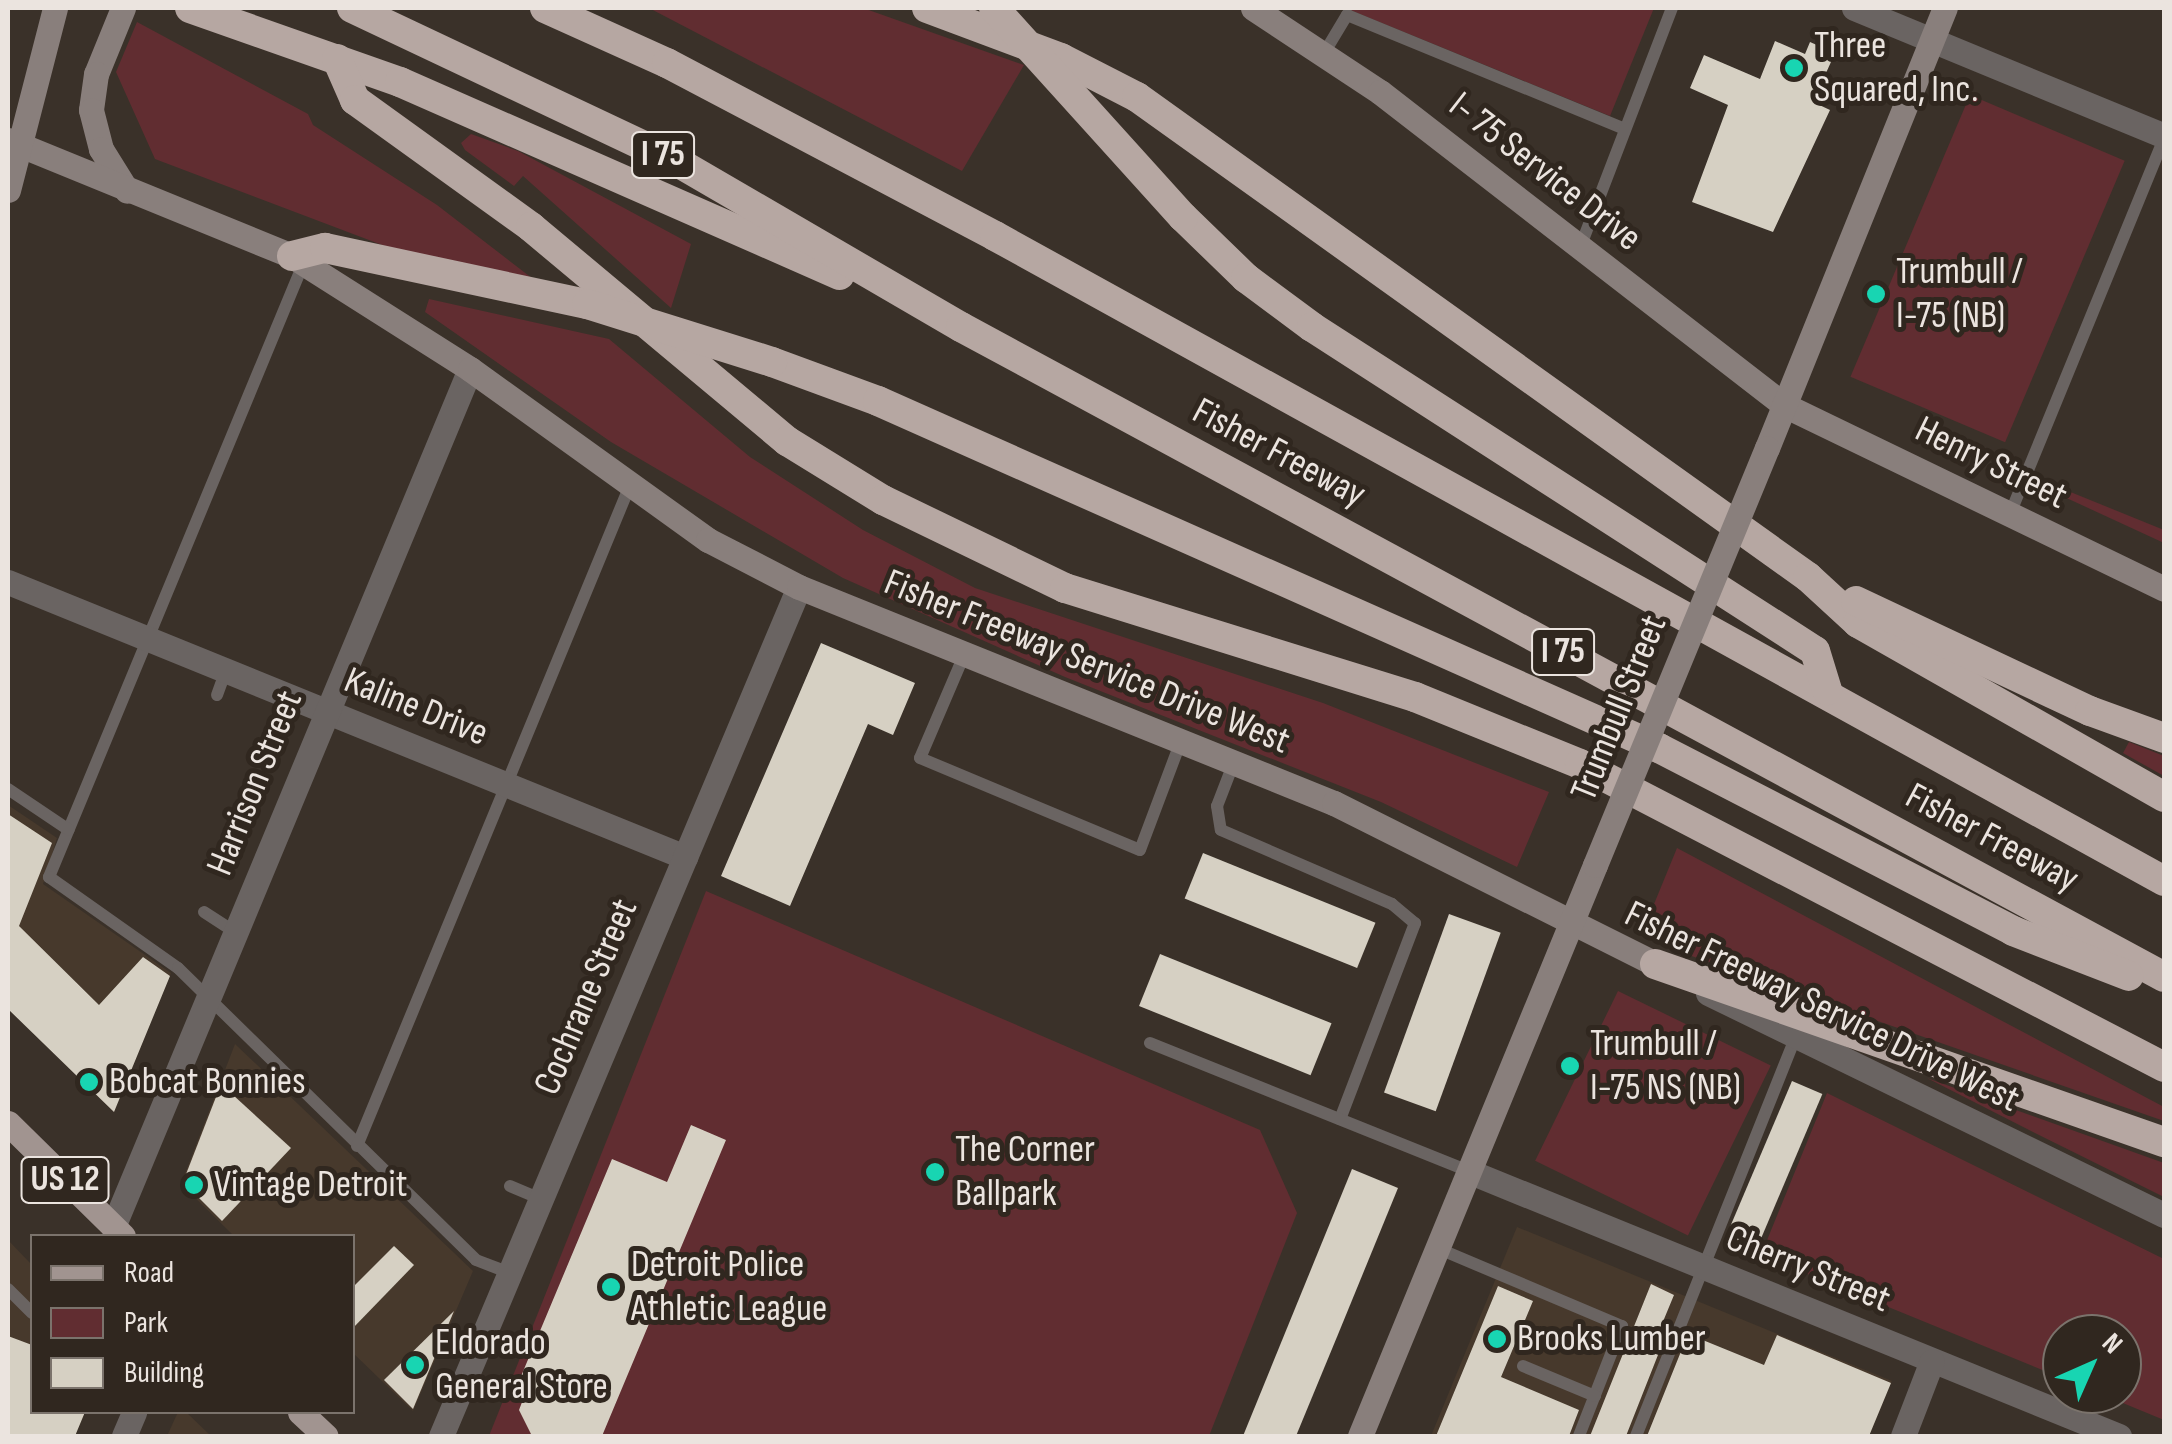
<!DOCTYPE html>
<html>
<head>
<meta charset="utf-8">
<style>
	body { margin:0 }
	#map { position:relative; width:2172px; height:1444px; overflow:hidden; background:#3a3129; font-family:"Sofia Sans Condensed",sans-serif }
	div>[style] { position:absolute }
	.built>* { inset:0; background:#47392c }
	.green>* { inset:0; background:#612d31; transform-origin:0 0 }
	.building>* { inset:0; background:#d6d0c3; transform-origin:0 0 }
	.lane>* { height:12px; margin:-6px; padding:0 6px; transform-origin:6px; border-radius:6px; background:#6a6462 }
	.street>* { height:25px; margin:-12.5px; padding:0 12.5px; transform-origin:12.5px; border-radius:12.5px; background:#6a6462 }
	.secondary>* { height:25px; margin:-12.5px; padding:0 12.5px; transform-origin:12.5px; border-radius:12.5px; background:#897f7c }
	.primary>* { height:25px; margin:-12.5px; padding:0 12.5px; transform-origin:12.5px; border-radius:12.5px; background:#a19490 }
	.highway>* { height:30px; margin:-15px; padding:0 15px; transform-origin:15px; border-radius:15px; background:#b6a7a2 }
	.secondary-bridge>* { height:25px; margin:-12.5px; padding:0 12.5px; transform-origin:12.5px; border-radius:12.5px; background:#897f7c }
	.highway-bridge>* { height:30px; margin:-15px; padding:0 15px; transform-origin:15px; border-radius:15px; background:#b6a7a2 }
	.dots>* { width:28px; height:28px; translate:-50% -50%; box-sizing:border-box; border:5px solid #30271f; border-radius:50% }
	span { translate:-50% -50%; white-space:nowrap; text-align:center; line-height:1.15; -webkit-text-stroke:10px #30271f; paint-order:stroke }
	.shield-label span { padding:2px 8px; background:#30271f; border:2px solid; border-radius:8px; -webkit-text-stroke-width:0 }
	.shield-label { font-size:35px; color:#ebe4df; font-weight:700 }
	.poi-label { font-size:38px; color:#ebe4df }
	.left { translate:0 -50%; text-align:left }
	.street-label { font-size:38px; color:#ebe4df }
	.frame { position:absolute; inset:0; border:10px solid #ebe4df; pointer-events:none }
	.legend { position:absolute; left:30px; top:1234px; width:325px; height:180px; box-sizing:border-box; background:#30271f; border:2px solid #7b736c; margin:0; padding:12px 18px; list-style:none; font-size:30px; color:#ebe4df }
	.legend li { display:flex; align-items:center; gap:20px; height:50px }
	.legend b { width:50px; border:2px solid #7b736c }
	.north { position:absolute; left:2042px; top:1314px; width:100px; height:100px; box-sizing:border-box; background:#30271f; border:2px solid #7b736c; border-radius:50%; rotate:45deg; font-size:28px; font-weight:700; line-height:40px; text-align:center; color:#ebe4df }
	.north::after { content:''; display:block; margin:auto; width:35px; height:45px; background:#18d5b2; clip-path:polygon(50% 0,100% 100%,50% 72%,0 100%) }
</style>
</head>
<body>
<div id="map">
	<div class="built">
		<div style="clip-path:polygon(8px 805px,57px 838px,43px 884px,171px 973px,114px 1112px,8px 1008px)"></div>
		<div style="clip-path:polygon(235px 1044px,473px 1271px,413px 1411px,353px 1353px,352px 1236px,234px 1236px,181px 1184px)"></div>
		<div style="clip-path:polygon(1517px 1227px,1892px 1381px,1869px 1436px,1431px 1436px)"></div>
		<div style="clip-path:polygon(8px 1240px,32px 1265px,32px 1412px,85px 1412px,75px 1436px,8px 1436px)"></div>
		<div style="clip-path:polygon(178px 1412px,186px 1412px,211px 1436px,167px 1436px)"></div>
	</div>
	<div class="green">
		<div style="clip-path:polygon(649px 8px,863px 8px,1024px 65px,962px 171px)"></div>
		<div style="clip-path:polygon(1345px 8px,1654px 8px,1610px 116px)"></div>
		<div style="clip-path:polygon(137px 22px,308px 114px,313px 125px,437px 205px,537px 282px,398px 251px,155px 159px,116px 72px)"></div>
		<div style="left:1970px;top:95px;width:168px;height:306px;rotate:23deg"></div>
		<div style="clip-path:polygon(471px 134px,518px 151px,691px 244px,671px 308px,523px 176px,514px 186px,465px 150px,461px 143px)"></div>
		<div style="clip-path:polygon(429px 299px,609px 339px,750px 457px,863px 530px,975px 588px,1323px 703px,1549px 792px,1517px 867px,1381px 802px,1065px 677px,843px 578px,611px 442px,425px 312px)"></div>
		<div style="clip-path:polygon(2036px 478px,2164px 530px,2164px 543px,2034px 483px)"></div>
		<div style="clip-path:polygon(2129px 742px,2164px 756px,2164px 776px,2123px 753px)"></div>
		<div style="clip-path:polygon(1677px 848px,2164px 1107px,2164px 1121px,1683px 953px,1643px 931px)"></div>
		<div style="clip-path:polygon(706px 891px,1260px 1130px,1297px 1213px,1209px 1436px,489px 1436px)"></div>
		<div style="left:1618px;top:991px;width:170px;height:189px;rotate:26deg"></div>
		<div style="clip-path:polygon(1927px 1078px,2164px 1163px,2164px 1197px,2037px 1134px)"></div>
		<div style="clip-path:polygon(1827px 1093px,2164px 1259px,2164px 1420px,2101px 1394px,2122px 1394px,2122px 1334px,2062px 1334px,2062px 1378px,1761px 1255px)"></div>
	</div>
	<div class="building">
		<div style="clip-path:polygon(1775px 41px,1805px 54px,1810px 42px,1835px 53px,1813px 102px,1830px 110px,1773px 232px,1692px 202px,1728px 105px,1690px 88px,1704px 55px,1760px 79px)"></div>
		<div style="clip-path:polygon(821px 643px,915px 683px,893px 735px,868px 724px,790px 906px,721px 876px)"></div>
		<div style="clip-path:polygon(8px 814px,52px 843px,19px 926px,99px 1005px,143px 957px,170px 976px,114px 1112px,8px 1009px)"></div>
		<div style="left:1203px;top:853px;width:186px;height:49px;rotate:22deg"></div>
		<div style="left:1449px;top:914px;width:55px;height:190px;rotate:20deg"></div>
		<div style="left:1160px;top:954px;width:185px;height:56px;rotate:22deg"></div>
		<div style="left:1792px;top:1081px;width:33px;height:173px;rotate:23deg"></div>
		<div style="clip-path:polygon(221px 1084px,291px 1148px,222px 1221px,183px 1182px)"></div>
		<div style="clip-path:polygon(691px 1125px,726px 1140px,602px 1436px,532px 1436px,519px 1410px,524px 1397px,514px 1393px,612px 1159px,667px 1182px)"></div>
		<div style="clip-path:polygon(1352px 1169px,1398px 1188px,1339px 1332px,1296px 1436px,1243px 1436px)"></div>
		<div style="clip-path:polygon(394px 1246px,414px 1265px,352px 1329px,352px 1288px)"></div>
		<div style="clip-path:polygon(1651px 1284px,1674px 1295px,1662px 1324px,1669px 1327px,1626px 1436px,1590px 1436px)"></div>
		<div style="clip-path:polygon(1498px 1286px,1533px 1301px,1501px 1377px,1579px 1410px,1569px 1436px,1436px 1436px)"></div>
		<div style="clip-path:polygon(454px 1311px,413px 1409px,384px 1380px)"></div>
		<div style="clip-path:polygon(1688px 1334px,1764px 1365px,1777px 1335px,1891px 1383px,1869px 1436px,1647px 1436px)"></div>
		<div style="clip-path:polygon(8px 1336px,32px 1345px,32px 1412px,85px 1412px,75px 1436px,8px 1436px)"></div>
	</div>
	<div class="lane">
		<div style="left:1323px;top:55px;width:47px;rotate:-59deg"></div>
		<div style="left:1347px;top:15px;width:300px;rotate:22.3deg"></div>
		<div style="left:1581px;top:245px;width:254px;rotate:-69deg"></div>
		<div style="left:304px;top:262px;width:666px;rotate:112.52deg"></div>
		<div style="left:49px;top:877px;width:158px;rotate:35.2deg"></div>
		<div style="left:178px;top:968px;width:417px;rotate:44.4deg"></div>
		<div style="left:476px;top:1260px;width:36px;rotate:21deg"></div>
		<div style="left:2010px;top:514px;width:405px;rotate:-67.7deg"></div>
		<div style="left:965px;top:653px;width:114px;rotate:113.2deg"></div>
		<div style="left:920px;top:758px;width:238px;rotate:22.7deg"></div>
		<div style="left:1140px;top:850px;width:116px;rotate:-69.4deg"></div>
		<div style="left:217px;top:695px;width:27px;rotate:-70deg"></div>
		<div style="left:1234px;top:762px;width:47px;rotate:111.1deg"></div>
		<div style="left:1217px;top:806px;width:24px;rotate:81deg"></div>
		<div style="left:1221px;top:830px;width:186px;rotate:23.4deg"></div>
		<div style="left:1392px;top:904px;width:30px;rotate:40deg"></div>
		<div style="left:1415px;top:923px;width:210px;rotate:110.9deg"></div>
		<div style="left:8px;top:789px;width:73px;rotate:33.9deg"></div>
		<div style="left:204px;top:912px;width:37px;rotate:33deg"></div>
		<div style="left:1150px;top:1043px;width:343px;rotate:21.9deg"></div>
		<div style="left:357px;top:1146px;width:717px;rotate:-67.55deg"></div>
		<div style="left:510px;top:1186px;width:34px;rotate:23deg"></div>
		<div style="left:1437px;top:1248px;width:201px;rotate:22.9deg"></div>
		<div style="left:1622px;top:1326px;width:118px;rotate:111.4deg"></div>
		<div style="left:8px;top:1289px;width:34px;rotate:45deg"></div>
		<div style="left:1523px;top:1366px;width:78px;rotate:22.6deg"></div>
		<div style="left:1636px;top:1436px;width:428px;rotate:-68.2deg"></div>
	</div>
	<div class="street">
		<div style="left:1854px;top:8px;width:335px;rotate:22.4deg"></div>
		<div style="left:8px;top:582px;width:731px;rotate:22.11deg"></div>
		<div style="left:1708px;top:993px;width:507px;rotate:25.96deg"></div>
		<div style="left:1468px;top:1171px;width:703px;rotate:22.15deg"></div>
		<div style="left:113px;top:1227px;width:929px;rotate:-67.41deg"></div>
		<div style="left:124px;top:1436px;width:26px;rotate:-67deg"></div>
		<div style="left:441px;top:1436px;width:921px;rotate:-67.14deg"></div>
		<div style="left:1903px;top:1436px;width:80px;rotate:-68.9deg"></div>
	</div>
	<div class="secondary">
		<div style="left:123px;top:8px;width:71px;rotate:112.2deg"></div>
		<div style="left:96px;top:74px;width:36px;rotate:98deg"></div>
		<div style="left:91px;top:110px;width:40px;rotate:75.6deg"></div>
		<div style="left:101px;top:149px;width:49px;rotate:58.2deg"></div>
		<div style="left:1253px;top:8px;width:152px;rotate:33.5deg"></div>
		<div style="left:1380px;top:92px;width:511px;rotate:37.77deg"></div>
		<div style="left:1784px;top:405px;width:422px;rotate:25.8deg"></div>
		<div style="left:8px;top:140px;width:307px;rotate:22.2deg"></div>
		<div style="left:292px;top:256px;width:211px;rotate:32.4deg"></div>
		<div style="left:470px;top:369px;width:293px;rotate:35.7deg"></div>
		<div style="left:708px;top:540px;width:102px;rotate:27.3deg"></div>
		<div style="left:799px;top:587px;width:577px;rotate:21.99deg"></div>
		<div style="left:1334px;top:803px;width:359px;rotate:26.6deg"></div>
		<div style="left:8px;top:190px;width:188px;rotate:-75.5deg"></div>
		<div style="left:1767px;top:448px;width:475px;rotate:-68deg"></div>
		<div style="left:1360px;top:1436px;width:617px;rotate:-67.63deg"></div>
	</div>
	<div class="primary">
		<div style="left:8px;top:1123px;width:161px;rotate:44.5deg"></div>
		<div style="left:300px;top:1412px;width:35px;rotate:43deg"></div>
	</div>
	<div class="highway">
		<div style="left:190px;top:8px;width:223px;rotate:19.4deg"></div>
		<div style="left:400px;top:82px;width:480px;rotate:23.7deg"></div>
		<div style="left:352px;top:8px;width:356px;rotate:25.3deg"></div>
		<div style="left:674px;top:160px;width:332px;rotate:30.2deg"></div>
		<div style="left:961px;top:327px;width:1367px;rotate:28.38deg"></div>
		<div style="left:545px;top:8px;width:134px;rotate:24.3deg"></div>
		<div style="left:667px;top:63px;width:371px;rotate:27.8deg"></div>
		<div style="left:995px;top:236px;width:1335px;rotate:28.89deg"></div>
		<div style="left:927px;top:8px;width:143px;rotate:20.5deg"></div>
		<div style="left:1061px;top:58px;width:85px;rotate:27.2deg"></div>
		<div style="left:1137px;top:97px;width:825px;rotate:35.58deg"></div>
		<div style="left:1808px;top:577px;width:68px;rotate:42.6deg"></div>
		<div style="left:1858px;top:623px;width:352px;rotate:29.6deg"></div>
		<div style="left:337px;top:59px;width:45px;rotate:66.3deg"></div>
		<div style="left:355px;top:100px;width:217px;rotate:35.8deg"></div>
		<div style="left:531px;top:227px;width:334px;rotate:39.9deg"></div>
		<div style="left:787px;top:441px;width:113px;rotate:31.6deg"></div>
		<div style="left:883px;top:500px;width:202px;rotate:25.8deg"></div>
		<div style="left:1065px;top:588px;width:367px;rotate:17.3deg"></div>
		<div style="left:1415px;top:697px;width:178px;rotate:22.1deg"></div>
		<div style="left:1580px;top:764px;width:658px;rotate:27.42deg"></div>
		<div style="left:1183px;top:217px;width:88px;rotate:44.1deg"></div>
		<div style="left:1246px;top:278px;width:82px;rotate:36.6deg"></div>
		<div style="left:1312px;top:327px;width:598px;rotate:32.79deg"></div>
		<div style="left:1815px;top:651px;width:41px;rotate:72.9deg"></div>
		<div style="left:292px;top:256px;width:34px;rotate:-14deg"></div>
		<div style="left:325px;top:248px;width:268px;rotate:12.1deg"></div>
		<div style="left:772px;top:362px;width:113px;rotate:20.2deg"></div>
		<div style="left:878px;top:401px;width:855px;rotate:23.96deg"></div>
		<div style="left:1659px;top:748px;width:399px;rotate:27.3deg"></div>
		<div style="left:2013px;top:931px;width:124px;rotate:21.2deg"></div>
		<div style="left:1856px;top:601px;width:259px;rotate:25.2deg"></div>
		<div style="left:2090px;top:711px;width:79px;rotate:20deg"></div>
		<div style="left:1655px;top:964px;width:539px;rotate:19.28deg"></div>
	</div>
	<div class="secondary-bridge">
		<div style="left:1595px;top:865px;width:451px;rotate:-67.6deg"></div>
	</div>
	<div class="highway-bridge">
		<div style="left:994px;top:8px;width:282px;rotate:47.9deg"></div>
		<div style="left:587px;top:304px;width:194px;rotate:17.4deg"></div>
	</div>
	<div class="dots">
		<div style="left:1794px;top:68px;background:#18d5b2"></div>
		<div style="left:1876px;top:294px;background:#18d5b2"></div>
		<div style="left:1570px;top:1066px;background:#18d5b2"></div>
		<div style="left:89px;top:1082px;background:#18d5b2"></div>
		<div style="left:935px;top:1172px;background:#18d5b2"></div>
		<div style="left:194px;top:1185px;background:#18d5b2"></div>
		<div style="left:611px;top:1287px;background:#18d5b2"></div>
		<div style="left:1497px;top:1339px;background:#18d5b2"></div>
		<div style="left:415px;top:1365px;background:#18d5b2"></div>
	</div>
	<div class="shield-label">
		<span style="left:663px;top:155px">I 75</span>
		<span style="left:1563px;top:652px">I 75</span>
		<span style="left:65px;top:1180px">US 12</span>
	</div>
	<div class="poi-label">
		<span class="left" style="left:1814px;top:68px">Three<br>Squared, Inc.</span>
		<span class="left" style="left:1896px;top:294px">Trumbull /<br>I-75 (NB)</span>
		<span class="left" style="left:1590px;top:1066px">Trumbull /<br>I-75 NS (NB)</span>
		<span class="left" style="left:109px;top:1082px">Bobcat Bonnies</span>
		<span class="left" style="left:955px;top:1172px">The Corner<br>Ballpark</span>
		<span class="left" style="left:214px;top:1185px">Vintage Detroit</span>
		<span class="left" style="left:631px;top:1287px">Detroit Police<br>Athletic League</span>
		<span class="left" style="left:1517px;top:1339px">Brooks Lumber</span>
		<span class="left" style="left:435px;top:1365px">Eldorado<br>General Store</span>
	</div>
	<div class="street-label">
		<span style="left:1545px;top:172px;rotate:38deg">I- 75 Service Drive</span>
		<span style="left:1279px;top:453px;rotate:28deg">Fisher Freeway</span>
		<span style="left:1991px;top:463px;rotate:26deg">Henry Street</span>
		<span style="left:1087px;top:662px;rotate:22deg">Fisher Freeway Service Drive West</span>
		<span style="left:416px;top:707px;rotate:22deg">Kaline Drive</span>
		<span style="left:1619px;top:708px;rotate:-68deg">Trumbull Street</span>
		<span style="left:255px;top:783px;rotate:-68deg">Harrison Street</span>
		<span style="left:1992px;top:838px;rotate:28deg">Fisher Freeway</span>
		<span style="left:586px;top:997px;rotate:-67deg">Cochrane Street</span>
		<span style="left:1822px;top:1007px;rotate:26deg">Fisher Freeway Service Drive West</span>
		<span style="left:1808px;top:1269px;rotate:22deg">Cherry Street</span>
	</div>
	<div class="frame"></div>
	<ul class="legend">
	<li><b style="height:12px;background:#a19490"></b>Road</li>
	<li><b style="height:28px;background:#612d31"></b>Park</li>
	<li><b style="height:28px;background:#d6d0c3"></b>Building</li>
	</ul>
	<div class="north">N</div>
</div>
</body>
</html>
